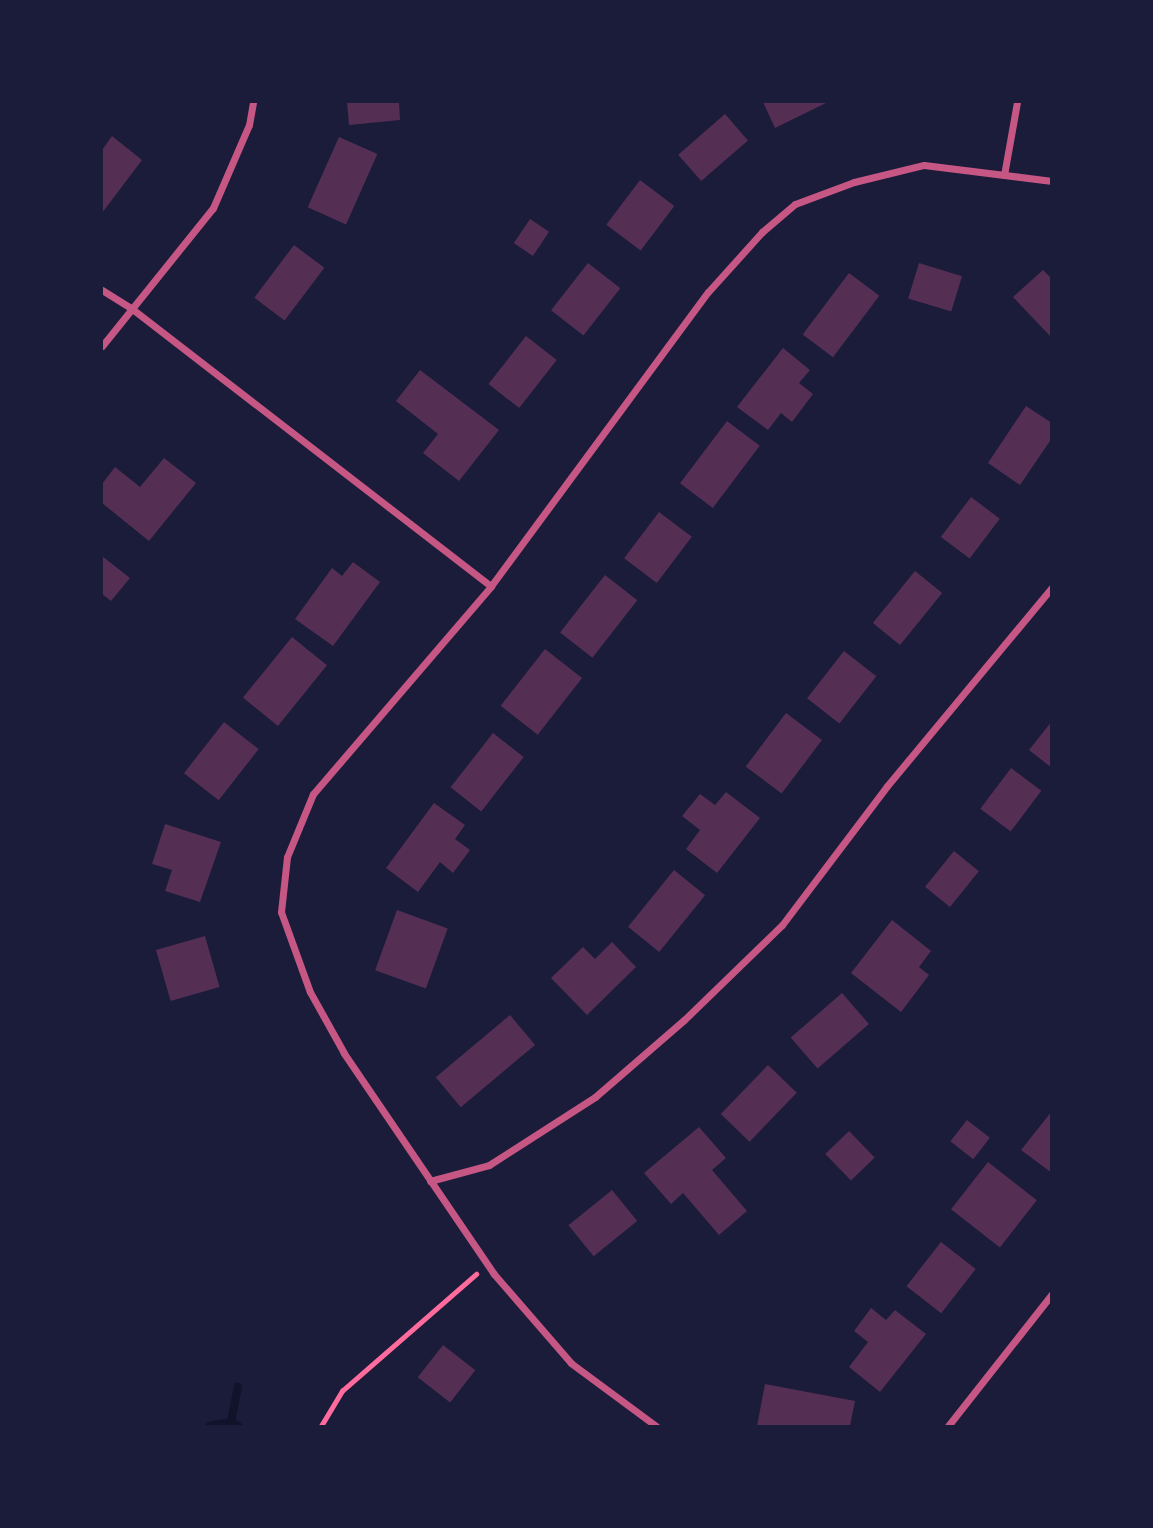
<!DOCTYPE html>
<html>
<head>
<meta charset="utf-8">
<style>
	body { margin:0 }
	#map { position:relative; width:1153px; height:1528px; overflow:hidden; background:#1b1b3a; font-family:Signika,sans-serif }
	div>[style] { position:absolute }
	.stream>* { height:8px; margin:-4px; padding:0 4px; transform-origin:4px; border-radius:4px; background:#12122b }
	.building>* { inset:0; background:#542f53; transform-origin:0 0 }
	.path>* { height:4.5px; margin:-2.25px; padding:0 2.25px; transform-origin:2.25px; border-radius:2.25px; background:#ff6b9d }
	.minor>* { height:7px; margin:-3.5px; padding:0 3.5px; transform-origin:3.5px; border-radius:3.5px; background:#c65784 }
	span { translate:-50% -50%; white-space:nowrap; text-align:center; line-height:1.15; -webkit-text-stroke:6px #1b1b3a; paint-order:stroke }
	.frame { position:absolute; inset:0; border:103px solid #1b1b3a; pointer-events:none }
</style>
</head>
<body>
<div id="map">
	<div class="stream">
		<div style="left:231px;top:1422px;width:36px;rotate:-79deg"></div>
		<div style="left:210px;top:1426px;width:21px;rotate:-11deg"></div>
		<div style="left:231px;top:1422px;width:8px;rotate:30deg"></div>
	</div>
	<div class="building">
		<div style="clip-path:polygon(347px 102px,399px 102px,400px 120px,349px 125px)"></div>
		<div style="clip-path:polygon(763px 102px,825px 102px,826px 103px,775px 128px)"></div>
		<div style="left:725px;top:114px;width:35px;height:62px;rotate:49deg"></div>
		<div style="clip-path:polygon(112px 136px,142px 160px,102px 213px,102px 150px)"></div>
		<div style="left:339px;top:137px;width:42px;height:77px;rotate:24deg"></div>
		<div style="left:640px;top:180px;width:43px;height:56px;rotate:37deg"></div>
		<div style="left:530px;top:219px;width:23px;height:29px;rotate:34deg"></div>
		<div style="left:294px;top:245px;width:38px;height:66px;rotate:37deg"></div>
		<div style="left:588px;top:263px;width:41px;height:60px;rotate:38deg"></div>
		<div style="left:919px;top:263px;width:45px;height:37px;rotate:17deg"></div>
		<div style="clip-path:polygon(1043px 270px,1052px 279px,1052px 338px,1013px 297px)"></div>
		<div style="left:849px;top:273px;width:38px;height:77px;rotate:37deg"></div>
		<div style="left:526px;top:336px;width:39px;height:61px;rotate:38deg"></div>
		<div style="clip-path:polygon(783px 348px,810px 370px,799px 383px,813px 394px,792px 422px,781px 413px,768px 430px,737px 407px)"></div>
		<div style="clip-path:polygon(420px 370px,499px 430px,459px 481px,423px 453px,438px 434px,396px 401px)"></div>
		<div style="clip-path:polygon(1026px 406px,1052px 423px,1052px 438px,1020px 485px,988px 463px)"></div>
		<div style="left:727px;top:421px;width:41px;height:78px;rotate:37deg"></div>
		<div style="clip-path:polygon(164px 458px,196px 483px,149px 541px,102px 503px,102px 484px,115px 467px,140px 487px)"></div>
		<div style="left:971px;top:497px;width:36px;height:50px;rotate:37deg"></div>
		<div style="left:659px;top:512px;width:41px;height:58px;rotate:37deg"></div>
		<div style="clip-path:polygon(102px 556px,130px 578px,111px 601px,102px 594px)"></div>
		<div style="clip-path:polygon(353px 562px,380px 582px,333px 646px,295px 619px,332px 568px,342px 576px)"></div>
		<div style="left:915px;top:571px;width:35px;height:67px;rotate:39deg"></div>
		<div style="left:605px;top:575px;width:41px;height:73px;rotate:38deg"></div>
		<div style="left:292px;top:637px;width:45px;height:78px;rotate:39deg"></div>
		<div style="left:545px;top:649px;width:47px;height:72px;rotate:38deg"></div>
		<div style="left:844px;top:651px;width:41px;height:60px;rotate:38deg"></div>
		<div style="left:786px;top:713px;width:45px;height:67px;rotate:37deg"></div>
		<div style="clip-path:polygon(1052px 721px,1052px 768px,1029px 750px)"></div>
		<div style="left:224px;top:722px;width:44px;height:65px;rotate:38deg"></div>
		<div style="left:493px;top:733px;width:39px;height:69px;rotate:38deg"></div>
		<div style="left:1011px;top:768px;width:38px;height:51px;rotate:37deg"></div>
		<div style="clip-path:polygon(726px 792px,760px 818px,717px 873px,686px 849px,700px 830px,682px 816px,700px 794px,715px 805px)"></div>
		<div style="clip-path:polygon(434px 803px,465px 825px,455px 839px,470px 850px,453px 873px,440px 862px,418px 892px,386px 868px)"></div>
		<div style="clip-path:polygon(165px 824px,221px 842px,200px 902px,165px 891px,172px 870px,152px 864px)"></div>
		<div style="left:954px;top:851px;width:32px;height:46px;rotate:39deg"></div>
		<div style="left:674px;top:870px;width:40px;height:73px;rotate:39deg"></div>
		<div style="left:397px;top:910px;width:54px;height:64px;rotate:20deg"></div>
		<div style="clip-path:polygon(892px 920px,931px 951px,919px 967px,929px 975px,901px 1012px,851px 973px)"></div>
		<div style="left:205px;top:936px;width:53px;height:51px;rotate:74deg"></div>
		<div style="clip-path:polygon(612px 942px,636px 967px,587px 1015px,551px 978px,583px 947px,595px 959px)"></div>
		<div style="left:842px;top:993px;width:41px;height:68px;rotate:49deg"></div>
		<div style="left:510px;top:1015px;width:39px;height:97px;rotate:50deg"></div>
		<div style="left:768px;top:1065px;width:40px;height:68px;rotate:44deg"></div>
		<div style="clip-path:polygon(1052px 1111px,1052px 1173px,1021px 1150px)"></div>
		<div style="left:967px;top:1120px;width:29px;height:27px;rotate:38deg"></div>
		<div style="clip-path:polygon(699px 1127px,726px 1158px,712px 1170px,747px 1211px,719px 1235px,683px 1193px,671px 1204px,644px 1173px)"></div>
		<div style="left:849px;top:1131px;width:37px;height:33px;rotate:46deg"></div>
		<div style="left:988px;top:1162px;width:62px;height:60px;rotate:38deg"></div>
		<div style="left:612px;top:1190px;width:40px;height:56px;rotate:51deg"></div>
		<div style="left:941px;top:1242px;width:44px;height:56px;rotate:38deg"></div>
		<div style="clip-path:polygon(871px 1308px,886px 1320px,895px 1310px,926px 1334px,880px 1392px,849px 1367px,868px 1342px,854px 1331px)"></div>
		<div style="left:443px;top:1345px;width:41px;height:41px;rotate:38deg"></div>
		<div style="clip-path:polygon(765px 1384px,855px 1401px,850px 1426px,757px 1426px)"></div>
	</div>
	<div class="path">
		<div style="left:321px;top:1426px;width:41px;rotate:-59deg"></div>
		<div style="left:342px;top:1391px;width:178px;rotate:-41.1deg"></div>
	</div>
	<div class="minor">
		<div style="left:1004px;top:175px;width:74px;rotate:-79.9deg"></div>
		<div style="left:102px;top:290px;width:34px;rotate:32deg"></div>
		<div style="left:131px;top:308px;width:455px;rotate:37.7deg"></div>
		<div style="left:102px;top:346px;width:177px;rotate:-51.2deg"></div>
		<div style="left:213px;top:208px;width:90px;rotate:-66.6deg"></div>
		<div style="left:249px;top:125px;width:23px;rotate:-80deg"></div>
		<div style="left:430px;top:1181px;width:61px;rotate:-15.2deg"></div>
		<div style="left:489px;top:1165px;width:126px;rotate:-32.7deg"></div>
		<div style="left:595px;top:1097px;width:118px;rotate:-40.9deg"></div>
		<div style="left:684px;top:1020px;width:136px;rotate:-44.1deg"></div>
		<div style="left:782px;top:925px;width:174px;rotate:-52.9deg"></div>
		<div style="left:887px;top:786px;width:259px;rotate:-50.3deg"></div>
		<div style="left:656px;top:1426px;width:106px;rotate:-143.5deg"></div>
		<div style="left:571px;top:1363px;width:118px;rotate:-130.9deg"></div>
		<div style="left:494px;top:1274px;width:267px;rotate:-124.2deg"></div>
		<div style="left:344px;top:1053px;width:70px;rotate:-119.1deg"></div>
		<div style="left:310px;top:992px;width:85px;rotate:-109.9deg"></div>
		<div style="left:281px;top:912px;width:55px;rotate:-83.8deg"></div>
		<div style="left:287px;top:857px;width:68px;rotate:-67.6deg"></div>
		<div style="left:313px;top:794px;width:274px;rotate:-49.4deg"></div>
		<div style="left:491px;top:586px;width:365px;rotate:-53.6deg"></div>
		<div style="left:708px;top:292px;width:81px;rotate:-48deg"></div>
		<div style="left:762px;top:232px;width:43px;rotate:-40.3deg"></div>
		<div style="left:795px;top:204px;width:63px;rotate:-20.4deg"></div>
		<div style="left:854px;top:182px;width:72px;rotate:-13.7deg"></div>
		<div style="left:924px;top:165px;width:129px;rotate:7.1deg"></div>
		<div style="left:948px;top:1426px;width:168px;rotate:-51.8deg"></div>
	</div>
	<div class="frame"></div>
</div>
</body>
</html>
